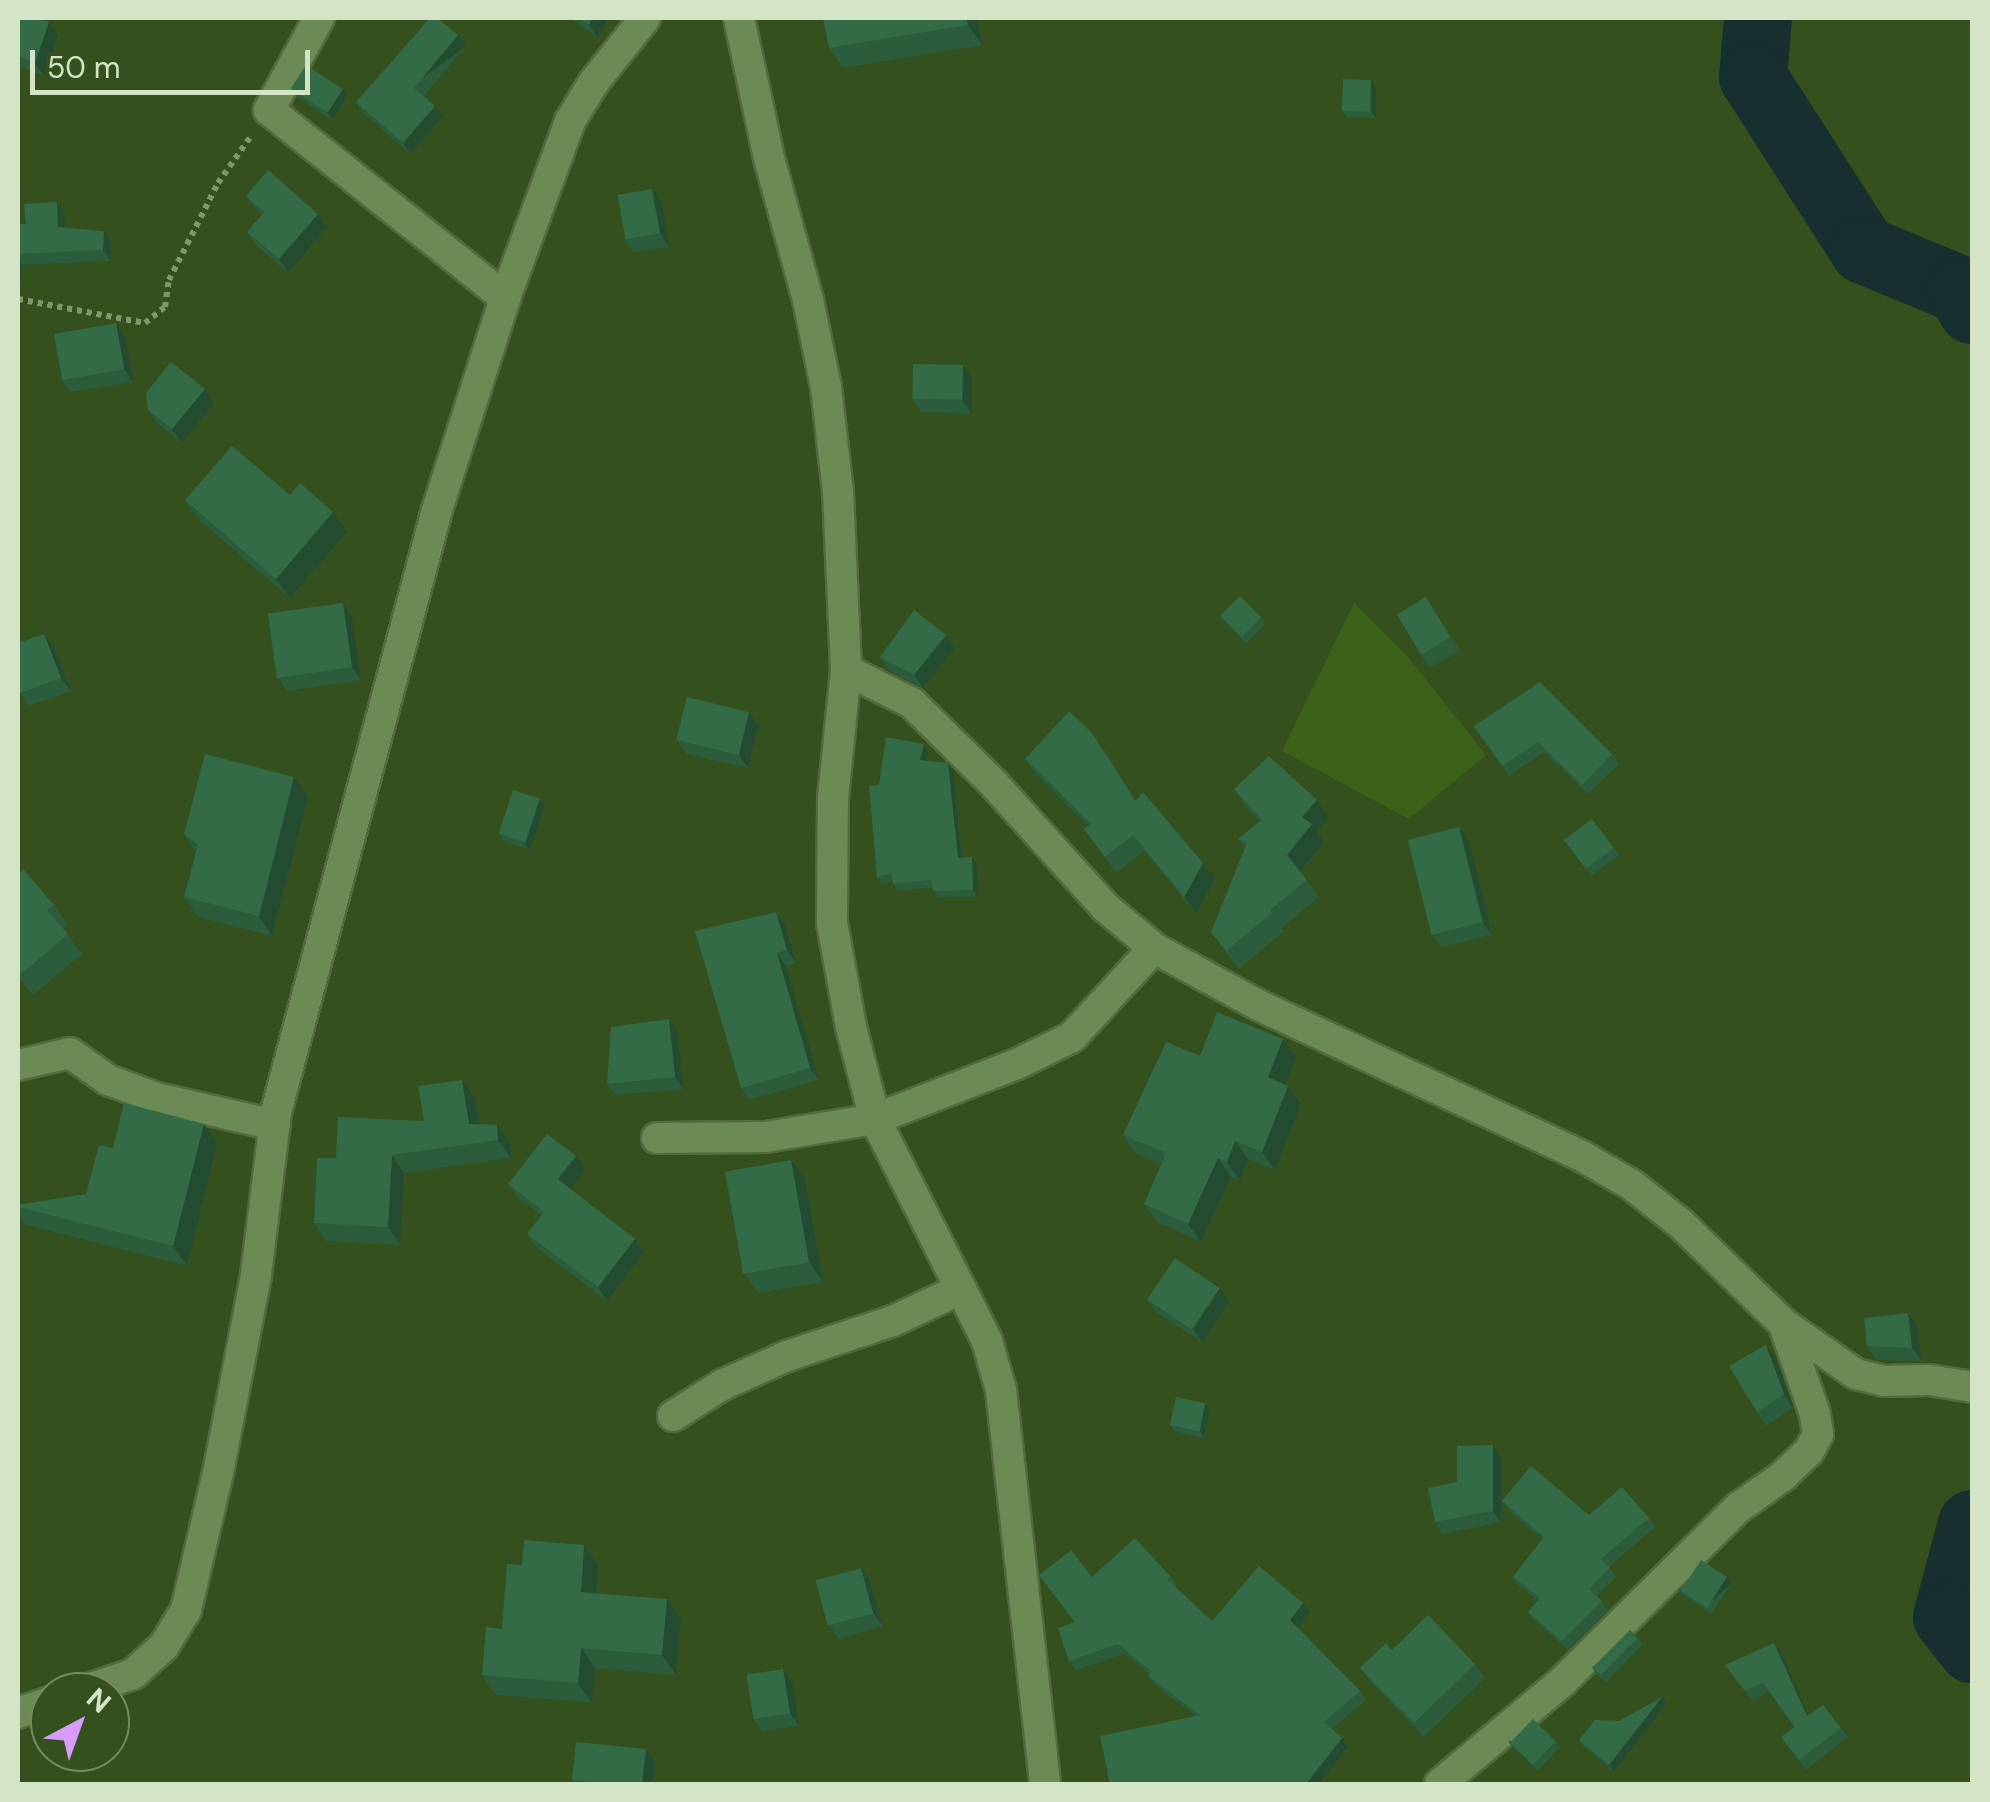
<!DOCTYPE html>
<html>
<head>
<meta charset="utf-8">
<style>
	body { margin:0 }
	#map { position:relative; width:1990px; height:1802px; overflow:hidden; background:#34501c; font-family:"DM Sans",sans-serif }
	div>[style] { position:absolute }
	.green>* { inset:0; background:#3c6118 }
	.river>* { height:68px; margin:-34px; padding:0 34px; transform-origin:34px; border-radius:34px; background:#172f2e }
	.path>* { height:6px; margin-top:-3px; transform-origin:0; background:repeating-linear-gradient(90deg,#80976e 0 5px,transparent 0 10px) }
	.roads { filter:drop-shadow(2px 0 #526a3c) drop-shadow(-2px 0 #526a3c) drop-shadow(0 2px #526a3c) drop-shadow(0 -2px #526a3c) }
	.minor>* { height:30px; margin:-15px; padding:0 15px; transform-origin:15px; border-radius:15px; background:#6b8a54 }
	.wall>* { inset:0; background:#2b5c3b; transform-origin:0 0 }
	.shaded-wall>* { inset:0; background:#234b30; transform-origin:0 0 }
	.building>* { inset:0; background:#326b45; transform-origin:0 0 }
	span { translate:-50% -50%; white-space:nowrap; text-align:center; line-height:1.15; -webkit-text-stroke:9px #34501c; paint-order:stroke }
	.frame { position:absolute; inset:0; border:20px solid #d3e4c7; pointer-events:none }
	.north { position:absolute; left:30px; top:1672px; width:100px; height:100px; box-sizing:border-box; background:#34501c; border:2px solid #748b60; border-radius:50%; rotate:41deg; font-size:28px; font-weight:700; line-height:40px; text-align:center; color:#d3e4c7 }
	.north::after { content:''; display:block; margin:auto; width:35px; height:45px; background:#d79bf9; clip-path:polygon(50% 0,100% 100%,50% 72%,0 100%) }
	.scale { position:absolute; left:30px; top:50px; width:280px; height:45px; box-sizing:border-box; border:5px solid #d3e4c7; border-top:0; padding-left:12px; font-size:30px; line-height:35px; white-space:nowrap; color:#d3e4c7; -webkit-text-stroke:8px #34501c; paint-order:stroke }
</style>
</head>
<body>
<div id="map">
	<div class="green">
		<div style="clip-path:polygon(1354px 603px,1409px 658px,1486px 755px,1409px 819px,1282px 751px)"></div>
	</div>
	<div class="river">
		<div style="left:1758px;top:18px;width:59px;rotate:94.8deg"></div>
		<div style="left:1753px;top:77px;width:206px;rotate:57.3deg"></div>
		<div style="left:1864px;top:250px;width:105px;rotate:22.4deg"></div>
		<div style="left:1961px;top:290px;width:23px;rotate:61deg"></div>
		<div style="left:1972px;top:1524px;width:96px;rotate:105deg"></div>
		<div style="left:1947px;top:1617px;width:41px;rotate:52deg"></div>
	</div>
	<div class="path">
		<div style="left:18px;top:299px;width:129px;rotate:10.7deg"></div>
		<div style="left:145px;top:323px;width:26px;rotate:-39deg"></div>
		<div style="left:165px;top:307px;width:27px;rotate:-82deg"></div>
		<div style="left:169px;top:280px;width:109px;rotate:-63.2deg"></div>
		<div style="left:218px;top:183px;width:57px;rotate:-54.9deg"></div>
	</div>
	<div class="roads">
		<div class="minor">
			<div style="left:319px;top:18px;width:105px;rotate:118.5deg"></div>
			<div style="left:269px;top:110px;width:302px;rotate:38.5deg"></div>
			<div style="left:739px;top:18px;width:147px;rotate:77.9deg"></div>
			<div style="left:770px;top:162px;width:143px;rotate:74.6deg"></div>
			<div style="left:808px;top:300px;width:89px;rotate:78.3deg"></div>
			<div style="left:826px;top:387px;width:106px;rotate:83.5deg"></div>
			<div style="left:838px;top:492px;width:178px;rotate:87.4deg"></div>
			<div style="left:846px;top:670px;width:128px;rotate:95.8deg"></div>
			<div style="left:833px;top:797px;width:126px;rotate:90.5deg"></div>
			<div style="left:832px;top:923px;width:106px;rotate:79.6deg"></div>
			<div style="left:851px;top:1027px;width:95px;rotate:75.4deg"></div>
			<div style="left:875px;top:1119px;width:249px;rotate:63.2deg"></div>
			<div style="left:987px;top:1341px;width:51px;rotate:74.1deg"></div>
			<div style="left:1001px;top:1390px;width:396px;rotate:83.6deg"></div>
			<div style="left:846px;top:670px;width:74px;rotate:26.6deg"></div>
			<div style="left:912px;top:703px;width:115px;rotate:44.6deg"></div>
			<div style="left:994px;top:784px;width:166px;rotate:47.9deg"></div>
			<div style="left:1105px;top:907px;width:64px;rotate:39.9deg"></div>
			<div style="left:1154px;top:948px;width:119px;rotate:28.7deg"></div>
			<div style="left:1258px;top:1005px;width:355px;rotate:25deg"></div>
			<div style="left:1580px;top:1155px;width:60px;rotate:30deg"></div>
			<div style="left:1632px;top:1185px;width:61px;rotate:38.4deg"></div>
			<div style="left:1680px;top:1223px;width:145px;rotate:44.2deg"></div>
			<div style="left:1784px;top:1324px;width:88px;rotate:34.8deg"></div>
			<div style="left:1856px;top:1374px;width:29px;rotate:14deg"></div>
			<div style="left:1884px;top:1381px;width:45px;rotate:-1.3deg"></div>
			<div style="left:1929px;top:1380px;width:44px;rotate:9.2deg"></div>
			<div style="left:18px;top:1065px;width:53px;rotate:-13deg"></div>
			<div style="left:70px;top:1053px;width:47px;rotate:35.4deg"></div>
			<div style="left:108px;top:1080px;width:52px;rotate:20.2deg"></div>
			<div style="left:157px;top:1098px;width:121px;rotate:12.9deg"></div>
			<div style="left:657px;top:1138px;width:109px;rotate:-0.5deg"></div>
			<div style="left:766px;top:1137px;width:110px;rotate:-9.4deg"></div>
			<div style="left:875px;top:1119px;width:152px;rotate:-21.2deg"></div>
			<div style="left:1017px;top:1064px;width:61px;rotate:-26.1deg"></div>
			<div style="left:1072px;top:1037px;width:121px;rotate:-47.3deg"></div>
			<div style="left:673px;top:1416px;width:58px;rotate:-32.3deg"></div>
			<div style="left:722px;top:1385px;width:71px;rotate:-24deg"></div>
			<div style="left:787px;top:1356px;width:112px;rotate:-18.3deg"></div>
			<div style="left:893px;top:1321px;width:75px;rotate:-25.2deg"></div>
			<div style="left:79px;top:1692px;width:57px;rotate:-18.4deg"></div>
			<div style="left:133px;top:1674px;width:42px;rotate:-42.1deg"></div>
			<div style="left:164px;top:1646px;width:42px;rotate:-58.6deg"></div>
			<div style="left:186px;top:1610px;width:141px;rotate:-76.9deg"></div>
			<div style="left:218px;top:1473px;width:202px;rotate:-79.1deg"></div>
			<div style="left:256px;top:1275px;width:164px;rotate:-83deg"></div>
			<div style="left:276px;top:1112px;width:623px;rotate:-75.03deg"></div>
			<div style="left:437px;top:510px;width:223px;rotate:-72.2deg"></div>
			<div style="left:505px;top:298px;width:189px;rotate:-69.8deg"></div>
			<div style="left:570px;top:121px;width:46px;rotate:-58.4deg"></div>
			<div style="left:594px;top:82px;width:82px;rotate:-51.4deg"></div>
			<div style="left:18px;top:1713px;width:34px;rotate:-19deg"></div>
			<div style="left:1440px;top:1784px;width:160px;rotate:-39.9deg"></div>
			<div style="left:1563px;top:1681px;width:246px;rotate:-44.7deg"></div>
			<div style="left:1738px;top:1508px;width:55px;rotate:-35.4deg"></div>
			<div style="left:1783px;top:1476px;width:36px;rotate:-44deg"></div>
			<div style="left:1809px;top:1451px;width:19px;rotate:-62deg"></div>
			<div style="left:1818px;top:1434px;width:20px;rotate:-99deg"></div>
			<div style="left:1815px;top:1414px;width:94px;rotate:-109.2deg"></div>
		</div>
	</div>
	<div class="wall">
		<div style="clip-path:polygon(18px 18px,58px 36px,44px 76px,18px 66px)"></div>
		<div style="clip-path:polygon(570px 18px,608px 18px,598px 38px)"></div>
		<div style="clip-path:polygon(977px 18px,982px 45px,843px 68px,829px 48px)"></div>
		<div style="clip-path:polygon(466px 46px,424px 96px,443px 117px,410px 154px,363px 113px,356px 102px)"></div>
		<div style="clip-path:polygon(1376px 86px,1376px 118px,1347px 118px,1342px 111px)"></div>
		<div style="clip-path:polygon(293px 90px,348px 95px,332px 120px,297px 97px)"></div>
		<div style="clip-path:polygon(246px 196px,327px 227px,288px 273px,256px 245px,247px 232px,262px 215px,255px 209px)"></div>
		<div style="clip-path:polygon(57px 202px,64px 213px,65px 228px,111px 242px,111px 261px,22px 265px,20px 288px,18px 288px,18px 224px,26px 224px)"></div>
		<div style="clip-path:polygon(662px 202px,669px 247px,634px 252px,624px 239px)"></div>
		<div style="clip-path:polygon(116px 323px,125px 336px,133px 382px,70px 392px,61px 379px)"></div>
		<div style="clip-path:polygon(972px 378px,972px 414px,921px 412px,912px 399px)"></div>
		<div style="clip-path:polygon(214px 403px,182px 443px,157px 423px,148px 410px)"></div>
		<div style="clip-path:polygon(290px 495px,333px 512px,347px 532px,290px 598px,199px 520px,185px 500px)"></div>
		<div style="clip-path:polygon(1426px 597px,1460px 651px,1430px 668px,1421px 655px)"></div>
		<div style="clip-path:polygon(1220px 616px,1261px 617px,1266px 624px,1246px 644px)"></div>
		<div style="clip-path:polygon(352px 617px,361px 680px,287px 691px,278px 677px)"></div>
		<div style="clip-path:polygon(44px 634px,54px 647px,71px 691px,29px 706px,20px 693px)"></div>
		<div style="clip-path:polygon(946px 635px,955px 648px,923px 688px,889px 671px,880px 657px)"></div>
		<div style="clip-path:polygon(749px 712px,759px 725px,748px 768px,686px 754px,677px 740px)"></div>
		<div style="clip-path:polygon(1474px 726px,1612px 754px,1619px 764px,1588px 794px,1544px 752px,1509px 776px)"></div>
		<div style="clip-path:polygon(1104px 749px,1135px 800px,1215px 879px,1196px 913px,1144px 851px,1116px 873px,1084px 829px,1088px 826px,1037px 775px,1025px 759px)"></div>
		<div style="clip-path:polygon(928px 751px,926px 761px,948px 763px,953px 770px,962px 858px,977px 864px,978px 897px,938px 897px,932px 888px,897px 891px,892px 881px,882px 884px,877px 877px,879px 785px)"></div>
		<div style="clip-path:polygon(294px 777px,308px 797px,272px 936px,198px 917px,184px 897px,196px 852px,184px 834px)"></div>
		<div style="clip-path:polygon(1234px 789px,1329px 818px,1317px 832px,1324px 842px,1301px 872px,1319px 897px,1282px 928px,1284px 931px,1239px 969px,1211px 932px,1245px 848px,1238px 839px,1259px 821px,1246px 807px)"></div>
		<div style="clip-path:polygon(545px 806px,530px 850px,503px 841px,499px 834px)"></div>
		<div style="left:1592px;top:819px;width:45px;height:35px;rotate:53deg"></div>
		<div style="clip-path:polygon(1459px 827px,1469px 840px,1492px 935px,1441px 947px,1432px 934px)"></div>
		<div style="clip-path:polygon(18px 874px,54px 905px,68px 925px,63px 928px,82px 954px,33px 995px,18px 977px)"></div>
		<div style="clip-path:polygon(776px 912px,785px 924px,796px 963px,786px 966px,819px 1080px,749px 1100px,741px 1088px)"></div>
		<div style="clip-path:polygon(678px 1031px,683px 1089px,616px 1095px,607px 1084px)"></div>
		<div style="clip-path:polygon(1283px 1039px,1296px 1057px,1285px 1085px,1301px 1104px,1275px 1170px,1248px 1159px,1240px 1181px,1231px 1177px,1201px 1242px,1157px 1222px,1144px 1204px,1162px 1164px,1136px 1154px,1123px 1135px,1200px 1056px)"></div>
		<div style="clip-path:polygon(475px 1098px,479px 1124px,497px 1125px,510px 1143px,511px 1158px,404px 1173px,400px 1245px,326px 1241px,314px 1223px,336px 1158px,424px 1121px)"></div>
		<div style="clip-path:polygon(204px 1124px,217px 1143px,187px 1266px,26px 1225px,18px 1213px,18px 1205px,86px 1194px)"></div>
		<div style="clip-path:polygon(791px 1160px,805px 1180px,823px 1282px,758px 1293px,744px 1273px)"></div>
		<div style="clip-path:polygon(585px 1170px,570px 1189px,635px 1239px,644px 1252px,607px 1301px,536px 1247px,527px 1234px,541px 1215px,517px 1197px,508px 1184px)"></div>
		<div style="clip-path:polygon(1147px 1299px,1229px 1302px,1202px 1342px,1156px 1312px)"></div>
		<div style="clip-path:polygon(1917px 1326px,1922px 1361px,1876px 1360px,1867px 1346px)"></div>
		<div style="clip-path:polygon(1776px 1359px,1793px 1408px,1766px 1426px,1757px 1412px)"></div>
		<div style="clip-path:polygon(1205px 1403px,1210px 1410px,1204px 1438px,1175px 1432px,1170px 1425px)"></div>
		<div style="clip-path:polygon(1493px 1445px,1501px 1457px,1501px 1522px,1442px 1534px,1435px 1522px,1457px 1482px)"></div>
		<div style="clip-path:polygon(1502px 1501px,1589px 1515px,1649px 1518px,1655px 1527px,1609px 1567px,1616px 1577px,1597px 1596px,1608px 1610px,1568px 1650px,1534px 1620px,1528px 1612px,1538px 1601px,1519px 1586px,1513px 1577px,1542px 1539px,1508px 1510px)"></div>
		<div style="clip-path:polygon(584px 1545px,598px 1565px,596px 1593px,681px 1619px,676px 1675px,595px 1668px,592px 1703px,496px 1695px,482px 1675px,502px 1629px,522px 1565px)"></div>
		<div style="clip-path:polygon(861px 1568px,870px 1581px,883px 1626px,839px 1639px,829px 1625px)"></div>
		<div style="clip-path:polygon(1170px 1576px,1177px 1585px,1175px 1587px,1212px 1621px,1303px 1603px,1310px 1612px,1297px 1627px,1360px 1691px,1366px 1700px,1332px 1729px,1342px 1738px,1348px 1747px,1319px 1784px,1110px 1784px,1196px 1716px,1154px 1685px,1148px 1676px,1149px 1673px,1125px 1654px,1076px 1670px,1069px 1661px,1075px 1622px,1092px 1577px)"></div>
		<div style="clip-path:polygon(1732px 1583px,1711px 1614px,1683px 1595px,1678px 1589px)"></div>
		<div style="clip-path:polygon(1638px 1638px,1643px 1644px,1606px 1682px,1596px 1674px,1592px 1667px)"></div>
		<div style="clip-path:polygon(1774px 1643px,1781px 1653px,1809px 1715px,1823px 1705px,1848px 1737px,1806px 1770px,1781px 1737px,1794px 1727px,1769px 1692px,1752px 1700px,1725px 1665px)"></div>
		<div style="clip-path:polygon(1392px 1650px,1475px 1664px,1485px 1678px,1424px 1737px,1370px 1681px,1360px 1668px)"></div>
		<div style="clip-path:polygon(783px 1669px,793px 1683px,799px 1726px,762px 1731px,752px 1717px)"></div>
		<div style="clip-path:polygon(1662px 1697px,1666px 1704px,1614px 1772px,1584px 1747px,1579px 1740px,1619px 1721px)"></div>
		<div style="clip-path:polygon(1508px 1741px,1556px 1741px,1560px 1747px,1538px 1771px,1513px 1747px)"></div>
		<div style="clip-path:polygon(646px 1749px,656px 1763px,653px 1784px,576px 1784px,572px 1780px)"></div>
	</div>
	<div class="shaded-wall">
		<div style="clip-path:polygon(592px 18px,608px 18px,598px 38px,589px 25px)"></div>
		<div style="clip-path:polygon(966px 18px,977px 18px,982px 45px,968px 25px)"></div>
		<div style="clip-path:polygon(49px 22px,58px 36px,44px 76px,35px 63px)"></div>
		<div style="left:458px;top:35px;width:14px;height:69px;rotate:54deg"></div>
		<div style="clip-path:polygon(1371px 80px,1376px 86px,1376px 118px,1371px 111px)"></div>
		<div style="clip-path:polygon(343px 89px,348px 95px,332px 120px,327px 113px)"></div>
		<div style="clip-path:polygon(435px 106px,443px 117px,410px 154px,403px 143px)"></div>
		<div style="clip-path:polygon(652px 189px,662px 202px,669px 247px,660px 233px)"></div>
		<div style="clip-path:polygon(57px 202px,64px 213px,66px 238px,58px 227px)"></div>
		<div style="clip-path:polygon(318px 214px,327px 227px,288px 273px,279px 259px)"></div>
		<div style="clip-path:polygon(104px 231px,111px 242px,111px 261px,103px 250px)"></div>
		<div style="clip-path:polygon(18px 259px,22px 265px,20px 288px,18px 285px)"></div>
		<div style="clip-path:polygon(116px 323px,125px 336px,133px 382px,124px 369px)"></div>
		<div style="clip-path:polygon(963px 365px,972px 378px,972px 414px,962px 401px)"></div>
		<div style="clip-path:polygon(205px 389px,214px 403px,182px 443px,172px 429px)"></div>
		<div style="clip-path:polygon(333px 512px,347px 532px,290px 598px,276px 579px)"></div>
		<div style="clip-path:polygon(343px 603px,352px 617px,361px 680px,352px 667px)"></div>
		<div style="clip-path:polygon(44px 634px,54px 647px,71px 691px,61px 678px)"></div>
		<div style="clip-path:polygon(946px 635px,955px 648px,923px 688px,914px 675px)"></div>
		<div style="clip-path:polygon(749px 712px,759px 725px,748px 768px,739px 755px)"></div>
		<div style="clip-path:polygon(924px 744px,928px 751px,925px 767px,920px 760px)"></div>
		<div style="clip-path:polygon(948px 763px,953px 770px,962px 864px,958px 858px)"></div>
		<div style="clip-path:polygon(294px 777px,308px 797px,272px 936px,259px 916px)"></div>
		<div style="clip-path:polygon(540px 799px,545px 806px,530px 850px,525px 844px)"></div>
		<div style="clip-path:polygon(1317px 800px,1329px 818px,1317px 832px,1324px 842px,1299px 873px,1287px 855px,1302px 817px)"></div>
		<div style="clip-path:polygon(1459px 827px,1469px 840px,1492px 935px,1482px 922px)"></div>
		<div style="clip-path:polygon(972px 857px,977px 864px,978px 897px,973px 890px)"></div>
		<div style="clip-path:polygon(1203px 863px,1215px 879px,1196px 913px,1184px 897px)"></div>
		<div style="clip-path:polygon(776px 912px,785px 924px,796px 963px,787px 950px)"></div>
		<div style="clip-path:polygon(777px 953px,786px 966px,819px 1080px,810px 1068px)"></div>
		<div style="clip-path:polygon(669px 1019px,678px 1031px,683px 1089px,675px 1077px)"></div>
		<div style="clip-path:polygon(1283px 1039px,1296px 1057px,1281px 1096px,1268px 1077px)"></div>
		<div style="clip-path:polygon(462px 1080px,475px 1098px,482px 1142px,469px 1124px)"></div>
		<div style="clip-path:polygon(1288px 1086px,1301px 1104px,1275px 1170px,1262px 1152px)"></div>
		<div style="clip-path:polygon(204px 1124px,217px 1143px,187px 1266px,173px 1246px)"></div>
		<div style="clip-path:polygon(497px 1125px,510px 1143px,511px 1158px,498px 1140px)"></div>
		<div style="clip-path:polygon(1235px 1141px,1248px 1159px,1240px 1181px,1227px 1162px)"></div>
		<div style="clip-path:polygon(392px 1155px,404px 1173px,400px 1245px,388px 1227px)"></div>
		<div style="clip-path:polygon(576px 1156px,585px 1170px,567px 1193px,558px 1179px)"></div>
		<div style="clip-path:polygon(1218px 1158px,1231px 1177px,1201px 1242px,1188px 1224px)"></div>
		<div style="clip-path:polygon(791px 1160px,805px 1180px,823px 1282px,809px 1262px)"></div>
		<div style="clip-path:polygon(635px 1239px,644px 1252px,607px 1301px,598px 1287px)"></div>
		<div style="clip-path:polygon(1220px 1288px,1229px 1302px,1202px 1342px,1193px 1329px)"></div>
		<div style="clip-path:polygon(1908px 1313px,1917px 1326px,1922px 1361px,1912px 1348px)"></div>
		<div style="clip-path:polygon(1766px 1345px,1776px 1359px,1793px 1408px,1784px 1394px)"></div>
		<div style="clip-path:polygon(1205px 1403px,1210px 1410px,1204px 1438px,1200px 1431px)"></div>
		<div style="clip-path:polygon(1493px 1445px,1501px 1457px,1501px 1522px,1493px 1511px)"></div>
		<div style="clip-path:polygon(584px 1545px,598px 1565px,595px 1612px,581px 1592px)"></div>
		<div style="clip-path:polygon(861px 1568px,870px 1581px,883px 1626px,873px 1613px)"></div>
		<div style="left:1727px;top:1577px;width:8px;height:37px;rotate:50deg"></div>
		<div style="clip-path:polygon(667px 1599px,681px 1619px,676px 1675px,662px 1655px)"></div>
		<div style="clip-path:polygon(1303px 1603px,1310px 1612px,1296px 1629px,1290px 1620px)"></div>
		<div style="clip-path:polygon(1774px 1643px,1781px 1653px,1814px 1726px,1807px 1716px)"></div>
		<div style="clip-path:polygon(581px 1648px,595px 1668px,592px 1703px,578px 1683px)"></div>
		<div style="clip-path:polygon(783px 1669px,793px 1683px,799px 1726px,790px 1713px)"></div>
		<div style="clip-path:polygon(1662px 1697px,1666px 1704px,1614px 1772px,1609px 1765px)"></div>
		<div style="clip-path:polygon(1342px 1738px,1348px 1747px,1319px 1784px,1306px 1784px)"></div>
		<div style="clip-path:polygon(646px 1749px,656px 1763px,653px 1784px,642px 1784px)"></div>
	</div>
	<div class="building">
		<div style="clip-path:polygon(18px 18px,33px 18px,49px 22px,35px 63px,18px 56px)"></div>
		<div style="clip-path:polygon(430px 18px,437px 18px,458px 35px,414px 88px,435px 106px,403px 143px,356px 102px)"></div>
		<div style="clip-path:polygon(579px 18px,592px 18px,589px 25px)"></div>
		<div style="clip-path:polygon(823px 18px,966px 18px,968px 25px,829px 48px)"></div>
		<div style="left:306px;top:65px;width:44px;height:28px;rotate:33deg"></div>
		<div style="left:1343px;top:79px;width:28px;height:32px;rotate:2deg"></div>
		<div style="clip-path:polygon(268px 170px,318px 214px,279px 259px,247px 232px,264px 212px,246px 196px)"></div>
		<div style="left:652px;top:189px;width:45px;height:35px;rotate:80deg"></div>
		<div style="clip-path:polygon(57px 202px,58px 227px,104px 231px,103px 250px,18px 254px,18px 224px,26px 224px,24px 204px)"></div>
		<div style="left:116px;top:323px;width:47px;height:63px;rotate:80deg"></div>
		<div style="clip-path:polygon(171px 362px,205px 389px,172px 429px,148px 410px,146px 393px)"></div>
		<div style="left:913px;top:364px;width:50px;height:35px;rotate:1deg"></div>
		<div style="clip-path:polygon(232px 446px,290px 495px,300px 483px,333px 512px,276px 579px,185px 500px)"></div>
		<div style="left:1240px;top:596px;width:30px;height:28px;rotate:45deg"></div>
		<div style="left:1426px;top:597px;width:47px;height:34px;rotate:59deg"></div>
		<div style="left:343px;top:603px;width:65px;height:76px;rotate:82deg"></div>
		<div style="clip-path:polygon(914px 610px,946px 635px,914px 675px,880px 657px)"></div>
		<div style="clip-path:polygon(44px 634px,61px 678px,20px 693px,18px 686px,18px 643px)"></div>
		<div style="clip-path:polygon(1540px 682px,1612px 754px,1582px 785px,1538px 742px,1502px 766px,1474px 726px)"></div>
		<div style="left:687px;top:697px;width:64px;height:44px;rotate:14deg"></div>
		<div style="clip-path:polygon(1069px 711px,1092px 733px,1135px 801px,1143px 792px,1203px 863px,1184px 897px,1133px 835px,1105px 857px,1084px 829px,1091px 824px,1025px 759px)"></div>
		<div style="clip-path:polygon(886px 737px,924px 744px,920px 760px,948px 763px,958px 858px,972px 857px,973px 890px,933px 891px,931px 880px,893px 884px,892px 873px,877px 877px,869px 786px,879px 785px)"></div>
		<div style="clip-path:polygon(205px 754px,294px 777px,259px 916px,184px 897px,198px 845px,184px 834px)"></div>
		<div style="clip-path:polygon(1269px 756px,1317px 800px,1302px 817px,1312px 824px,1287px 855px,1307px 880px,1270px 910px,1272px 913px,1226px 951px,1211px 932px,1247px 843px,1238px 839px,1262px 820px,1234px 789px)"></div>
		<div style="left:513px;top:790px;width:28px;height:46px;rotate:18deg"></div>
		<div style="left:1592px;top:819px;width:36px;height:35px;rotate:53deg"></div>
		<div style="left:1459px;top:827px;width:98px;height:53px;rotate:76deg"></div>
		<div style="clip-path:polygon(23px 869px,54px 905px,47px 910px,68px 934px,19px 976px,18px 973px,18px 874px)"></div>
		<div style="clip-path:polygon(776px 912px,787px 950px,777px 953px,810px 1068px,741px 1088px,695px 931px)"></div>
		<div style="clip-path:polygon(1217px 1012px,1283px 1039px,1268px 1077px,1288px 1086px,1262px 1152px,1235px 1141px,1227px 1162px,1218px 1158px,1188px 1224px,1144px 1204px,1166px 1153px,1123px 1135px,1166px 1042px,1200px 1056px)"></div>
		<div style="clip-path:polygon(669px 1019px,675px 1077px,607px 1084px,611px 1027px)"></div>
		<div style="clip-path:polygon(462px 1080px,469px 1124px,497px 1125px,498px 1140px,392px 1155px,388px 1227px,314px 1223px,317px 1158px,336px 1158px,338px 1117px,424px 1121px,418px 1086px)"></div>
		<div style="clip-path:polygon(124px 1103px,204px 1124px,173px 1246px,18px 1207px,18px 1205px,86px 1194px,99px 1145px,113px 1148px)"></div>
		<div style="clip-path:polygon(547px 1134px,576px 1156px,558px 1179px,635px 1239px,598px 1287px,527px 1234px,544px 1212px,508px 1184px)"></div>
		<div style="left:791px;top:1160px;width:104px;height:67px;rotate:80deg"></div>
		<div style="left:1175px;top:1258px;width:54px;height:50px;rotate:34deg"></div>
		<div style="clip-path:polygon(1908px 1313px,1912px 1348px,1867px 1346px,1864px 1318px)"></div>
		<div style="clip-path:polygon(1766px 1345px,1784px 1394px,1757px 1412px,1729px 1366px)"></div>
		<div style="left:1176px;top:1397px;width:30px;height:29px;rotate:12deg"></div>
		<div style="clip-path:polygon(1493px 1445px,1493px 1511px,1435px 1522px,1428px 1488px,1457px 1482px,1457px 1446px)"></div>
		<div style="clip-path:polygon(1531px 1466px,1589px 1515px,1622px 1487px,1649px 1518px,1601px 1559px,1610px 1568px,1589px 1589px,1602px 1601px,1562px 1641px,1528px 1612px,1540px 1598px,1513px 1577px,1544px 1537px,1502px 1501px)"></div>
		<div style="clip-path:polygon(1135px 1538px,1170px 1576px,1167px 1579px,1212px 1621px,1259px 1566px,1303px 1603px,1290px 1620px,1360px 1691px,1324px 1722px,1342px 1738px,1306px 1784px,1110px 1784px,1100px 1736px,1200px 1715px,1148px 1676px,1151px 1671px,1118px 1644px,1069px 1661px,1058px 1628px,1075px 1622px,1039px 1575px,1071px 1550px,1092px 1577px)"></div>
		<div style="clip-path:polygon(524px 1540px,584px 1545px,581px 1592px,667px 1599px,662px 1655px,581px 1648px,578px 1683px,482px 1675px,486px 1627px,502px 1629px,507px 1564px,522px 1565px)"></div>
		<div style="left:1701px;top:1560px;width:31px;height:37px;rotate:33deg"></div>
		<div style="left:861px;top:1568px;width:47px;height:47px;rotate:75deg"></div>
		<div style="clip-path:polygon(1428px 1615px,1475px 1664px,1414px 1723px,1360px 1668px,1386px 1643px,1392px 1650px)"></div>
		<div style="left:1630px;top:1630px;width:11px;height:53px;rotate:45deg"></div>
		<div style="clip-path:polygon(1774px 1643px,1807px 1716px,1823px 1705px,1841px 1728px,1799px 1760px,1781px 1737px,1795px 1727px,1763px 1683px,1745px 1691px,1725px 1665px)"></div>
		<div style="left:783px;top:1669px;width:45px;height:37px;rotate:81deg"></div>
		<div style="clip-path:polygon(1662px 1697px,1609px 1765px,1579px 1740px,1595px 1720px,1619px 1721px)"></div>
		<div style="left:1533px;top:1719px;width:32px;height:33px;rotate:44deg"></div>
		<div style="clip-path:polygon(576px 1742px,646px 1749px,642px 1784px,619px 1784px,572px 1780px)"></div>
	</div>
	<div class="frame"></div>
	<div class="north">N</div>
	<div class="scale">50 m</div>
</div>
</body>
</html>
